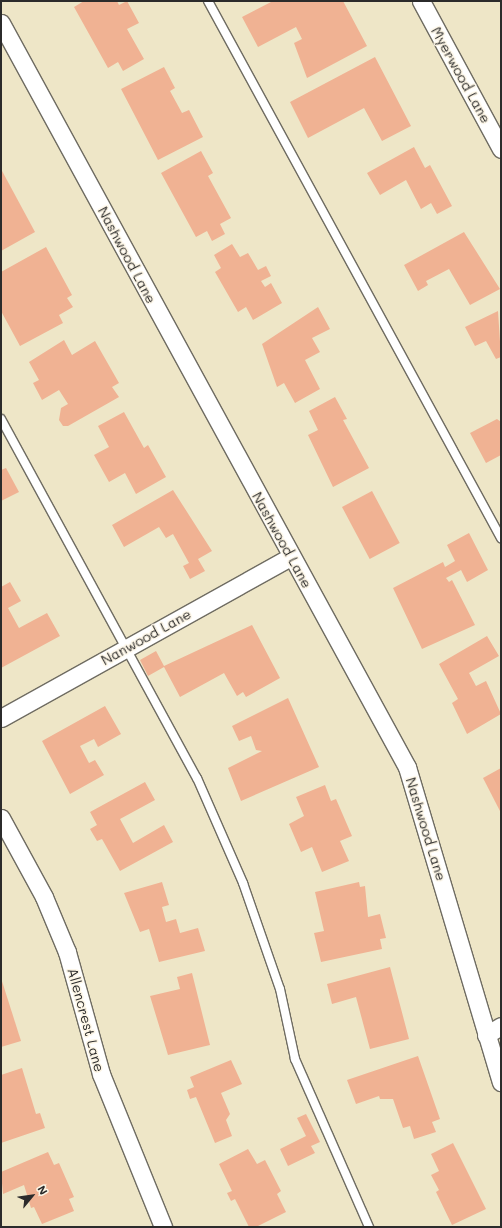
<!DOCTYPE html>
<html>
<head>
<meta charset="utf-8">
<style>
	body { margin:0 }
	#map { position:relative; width:502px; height:1228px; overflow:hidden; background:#eee6c7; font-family:Mali,sans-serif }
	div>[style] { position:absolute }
	.building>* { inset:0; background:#f0b293; transform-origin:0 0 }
	.roads { filter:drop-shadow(1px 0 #6f6c62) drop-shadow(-1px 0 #6f6c62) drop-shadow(0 1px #6f6c62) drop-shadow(0 -1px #6f6c62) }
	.lane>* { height:8px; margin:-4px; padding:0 4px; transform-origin:4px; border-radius:4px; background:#fff }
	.street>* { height:17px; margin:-8.5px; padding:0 8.5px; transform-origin:8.5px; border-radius:8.5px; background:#fff }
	span { translate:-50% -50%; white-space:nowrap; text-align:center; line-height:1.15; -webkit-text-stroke:3px #fcf5e5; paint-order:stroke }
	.street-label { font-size:14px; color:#2b2b2b }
	.frame { position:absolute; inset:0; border:2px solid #2b2b2b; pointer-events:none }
	.north { position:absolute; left:12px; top:1176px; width:40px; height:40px; -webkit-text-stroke:3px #fcf5e5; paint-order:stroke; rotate:61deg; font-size:11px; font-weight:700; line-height:16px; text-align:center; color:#2b2b2b }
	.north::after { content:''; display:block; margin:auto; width:14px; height:18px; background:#2b2b2b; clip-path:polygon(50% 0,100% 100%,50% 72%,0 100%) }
</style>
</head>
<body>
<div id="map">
	<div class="building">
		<div style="clip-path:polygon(84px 1px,117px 1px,119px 5px,127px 1px,139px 23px,127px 29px,144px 59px,123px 71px,118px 62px,108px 68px,74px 7px)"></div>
		<div style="clip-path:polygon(273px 1px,343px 1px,367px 46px,307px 78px,294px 43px,302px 39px,296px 27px,258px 47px,242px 17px)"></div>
		<div style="clip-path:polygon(375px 57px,411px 126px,382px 141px,364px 108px,308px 138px,290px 102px)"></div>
		<div style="clip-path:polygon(164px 67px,175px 88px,170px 91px,182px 113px,189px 110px,203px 137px,158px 160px,121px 89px)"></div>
		<div style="clip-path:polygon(414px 147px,425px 168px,430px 165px,452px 206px,437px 214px,431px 203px,421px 209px,406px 180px,380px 195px,367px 173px)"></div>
		<div style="clip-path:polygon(201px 151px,213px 173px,208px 176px,231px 218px,220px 224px,225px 234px,212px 241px,207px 231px,196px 237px,161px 173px)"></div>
		<div style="clip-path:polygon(1px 169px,35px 232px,1px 251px)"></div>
		<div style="clip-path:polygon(464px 232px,500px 289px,470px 305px,449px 269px,426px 281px,428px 285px,418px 291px,404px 265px)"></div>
		<div style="clip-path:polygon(232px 244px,240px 257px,248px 253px,258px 270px,266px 266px,271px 276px,261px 281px,265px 287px,271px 283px,282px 303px,253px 320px,246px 307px,238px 312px,215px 272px,221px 268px,214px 255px)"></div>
		<div style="clip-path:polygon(46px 247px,72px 295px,67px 298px,73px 307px,59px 315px,63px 323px,20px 346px,1px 311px,1px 272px)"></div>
		<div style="clip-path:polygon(318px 307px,330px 329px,312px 338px,320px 352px,305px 360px,320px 389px,295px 403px,284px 383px,277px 387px,262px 344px)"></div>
		<div style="clip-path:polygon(498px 311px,501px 357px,496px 359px,486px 341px,475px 346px,465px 327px)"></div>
		<div style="clip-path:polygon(64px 340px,72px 355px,95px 341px,119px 383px,112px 387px,119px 397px,68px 426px,63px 426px,59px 420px,61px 408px,68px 404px,59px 390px,42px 400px,33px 383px,39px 380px,29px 362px)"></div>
		<div style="clip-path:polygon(335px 397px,347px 419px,343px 420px,369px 468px,333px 487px,308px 435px,318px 430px,309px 411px)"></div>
		<div style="clip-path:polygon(124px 412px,144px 448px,148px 445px,166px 477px,136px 494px,125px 473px,109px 482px,94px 455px,109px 447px,98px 426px)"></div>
		<div style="clip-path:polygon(497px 419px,501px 422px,501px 455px,486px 463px,470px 433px)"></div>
		<div style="clip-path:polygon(6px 468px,19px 492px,1px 501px,1px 470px)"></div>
		<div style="clip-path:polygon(173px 490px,212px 551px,198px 559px,205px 571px,190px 579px,183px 566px,189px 563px,173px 534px,166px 538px,159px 527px,124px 547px,112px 525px)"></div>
		<div style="left:372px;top:491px;width:59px;height:34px;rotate:62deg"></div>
		<div style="clip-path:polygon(469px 533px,488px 570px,467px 582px,461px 570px,446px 578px,449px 582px,452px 580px,475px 625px,422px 649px,393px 588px,443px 562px,445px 567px,455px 561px,447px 545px)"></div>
		<div style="clip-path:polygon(10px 582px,21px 601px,8px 608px,19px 628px,47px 613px,60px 636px,1px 668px,1px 587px)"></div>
		<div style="clip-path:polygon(252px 625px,280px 678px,246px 697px,243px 692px,237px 696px,224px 673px,180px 697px,164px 667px,148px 676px,140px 660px,156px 651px,164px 666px)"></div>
		<div style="clip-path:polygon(487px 636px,499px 656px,469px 673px,476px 686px,486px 681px,501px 714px,467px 734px,452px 703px,458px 699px,439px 664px)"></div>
		<div style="clip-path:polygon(288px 698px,319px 767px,241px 801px,228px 768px,262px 751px,256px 750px,251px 736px,239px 741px,232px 726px)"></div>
		<div style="clip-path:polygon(105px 706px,121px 734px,98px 747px,94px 739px,80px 746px,89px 763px,95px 760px,104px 775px,70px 794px,42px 741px)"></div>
		<div style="clip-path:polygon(501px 768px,501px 813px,483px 778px)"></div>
		<div style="clip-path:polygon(145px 782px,155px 800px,120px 819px,133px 843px,164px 825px,173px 842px,120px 871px,102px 839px,97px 841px,90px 829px,97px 825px,90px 812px)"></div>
		<div style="clip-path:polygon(325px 785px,331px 801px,336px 799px,352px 836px,340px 841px,349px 861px,322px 872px,312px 847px,301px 852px,289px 824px,304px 816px,296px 797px)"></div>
		<div style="clip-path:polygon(162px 882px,169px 905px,162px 907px,166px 922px,176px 919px,180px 933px,198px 928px,205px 951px,159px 962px,149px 929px,140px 932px,124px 893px)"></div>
		<div style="clip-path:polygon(359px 882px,360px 887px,365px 886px,368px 917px,380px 914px,386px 938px,380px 939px,382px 949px,321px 962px,314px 933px,324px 931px,315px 892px)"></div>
		<div style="clip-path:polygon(390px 967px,409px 1039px,370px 1049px,356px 997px,332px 1004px,327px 984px)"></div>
		<div style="clip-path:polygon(192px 973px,210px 1045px,168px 1055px,150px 996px,180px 989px,177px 977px)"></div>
		<div style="clip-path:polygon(1px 978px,21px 1041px,1px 1047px)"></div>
		<div style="clip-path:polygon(418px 1056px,440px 1119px,432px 1122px,436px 1132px,414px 1139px,410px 1126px,403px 1128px,393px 1099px,380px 1099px,379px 1096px,356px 1104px,347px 1080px)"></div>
		<div style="clip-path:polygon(231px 1060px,242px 1084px,221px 1093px,230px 1114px,226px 1120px,232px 1136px,215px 1143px,196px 1097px,190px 1099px,187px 1090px,194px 1087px,190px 1077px)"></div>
		<div style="clip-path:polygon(22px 1068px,36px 1114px,40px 1113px,45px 1128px,1px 1143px,1px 1075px)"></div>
		<div style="clip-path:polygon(306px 1114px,320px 1142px,311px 1146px,315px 1153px,288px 1166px,280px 1149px,306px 1136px,297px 1118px)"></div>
		<div style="clip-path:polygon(453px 1143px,486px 1209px,452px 1225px,436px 1192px,439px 1190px,431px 1175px,439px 1171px,431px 1154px)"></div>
		<div style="clip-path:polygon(248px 1149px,257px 1164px,265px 1160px,281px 1191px,277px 1194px,286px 1212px,256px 1227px,249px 1227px,235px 1199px,231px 1201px,227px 1193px,232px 1191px,219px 1164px)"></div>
		<div style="clip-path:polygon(48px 1152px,54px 1165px,59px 1163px,74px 1197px,69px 1199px,74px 1211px,42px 1224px,34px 1207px,31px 1208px,24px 1185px,3px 1194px,1px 1172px)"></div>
	</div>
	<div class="roads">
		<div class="lane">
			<div style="left:208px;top:1px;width:612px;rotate:61.38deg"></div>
			<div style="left:1px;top:419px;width:409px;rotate:61.4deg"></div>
			<div style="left:197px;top:778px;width:115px;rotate:66.3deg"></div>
			<div style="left:243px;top:883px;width:112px;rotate:70.8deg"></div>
			<div style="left:280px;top:989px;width:72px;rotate:77.9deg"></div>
			<div style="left:295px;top:1059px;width:184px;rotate:66.2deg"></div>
		</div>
		<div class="street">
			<div style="left:421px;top:1px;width:168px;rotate:61.6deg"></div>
			<div style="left:1px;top:23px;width:848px;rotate:61.38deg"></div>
			<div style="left:407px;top:767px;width:329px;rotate:73.4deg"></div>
			<div style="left:1px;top:718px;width:331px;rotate:-29.1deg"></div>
			<div style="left:1px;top:818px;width:90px;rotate:61.4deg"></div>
			<div style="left:44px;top:897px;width:60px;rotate:67.3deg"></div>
			<div style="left:67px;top:952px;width:127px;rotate:74.4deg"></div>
			<div style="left:101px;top:1074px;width:165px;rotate:67.9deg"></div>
			<div style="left:486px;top:1035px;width:17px;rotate:-31deg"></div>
		</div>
	</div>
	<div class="street-label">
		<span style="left:461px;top:75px;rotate:61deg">Myerwood Lane</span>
		<span style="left:127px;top:255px;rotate:62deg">Nashwood Lane</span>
		<span style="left:282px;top:540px;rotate:61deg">Nashwood Lane</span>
		<span style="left:146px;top:637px;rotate:-29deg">Nanwood Lane</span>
		<span style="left:426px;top:829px;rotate:73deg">Nashwood Lane</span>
		<span style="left:86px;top:1020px;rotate:75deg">Allencrest Lane</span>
	</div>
	<div class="frame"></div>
	<div class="north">N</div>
</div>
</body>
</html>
